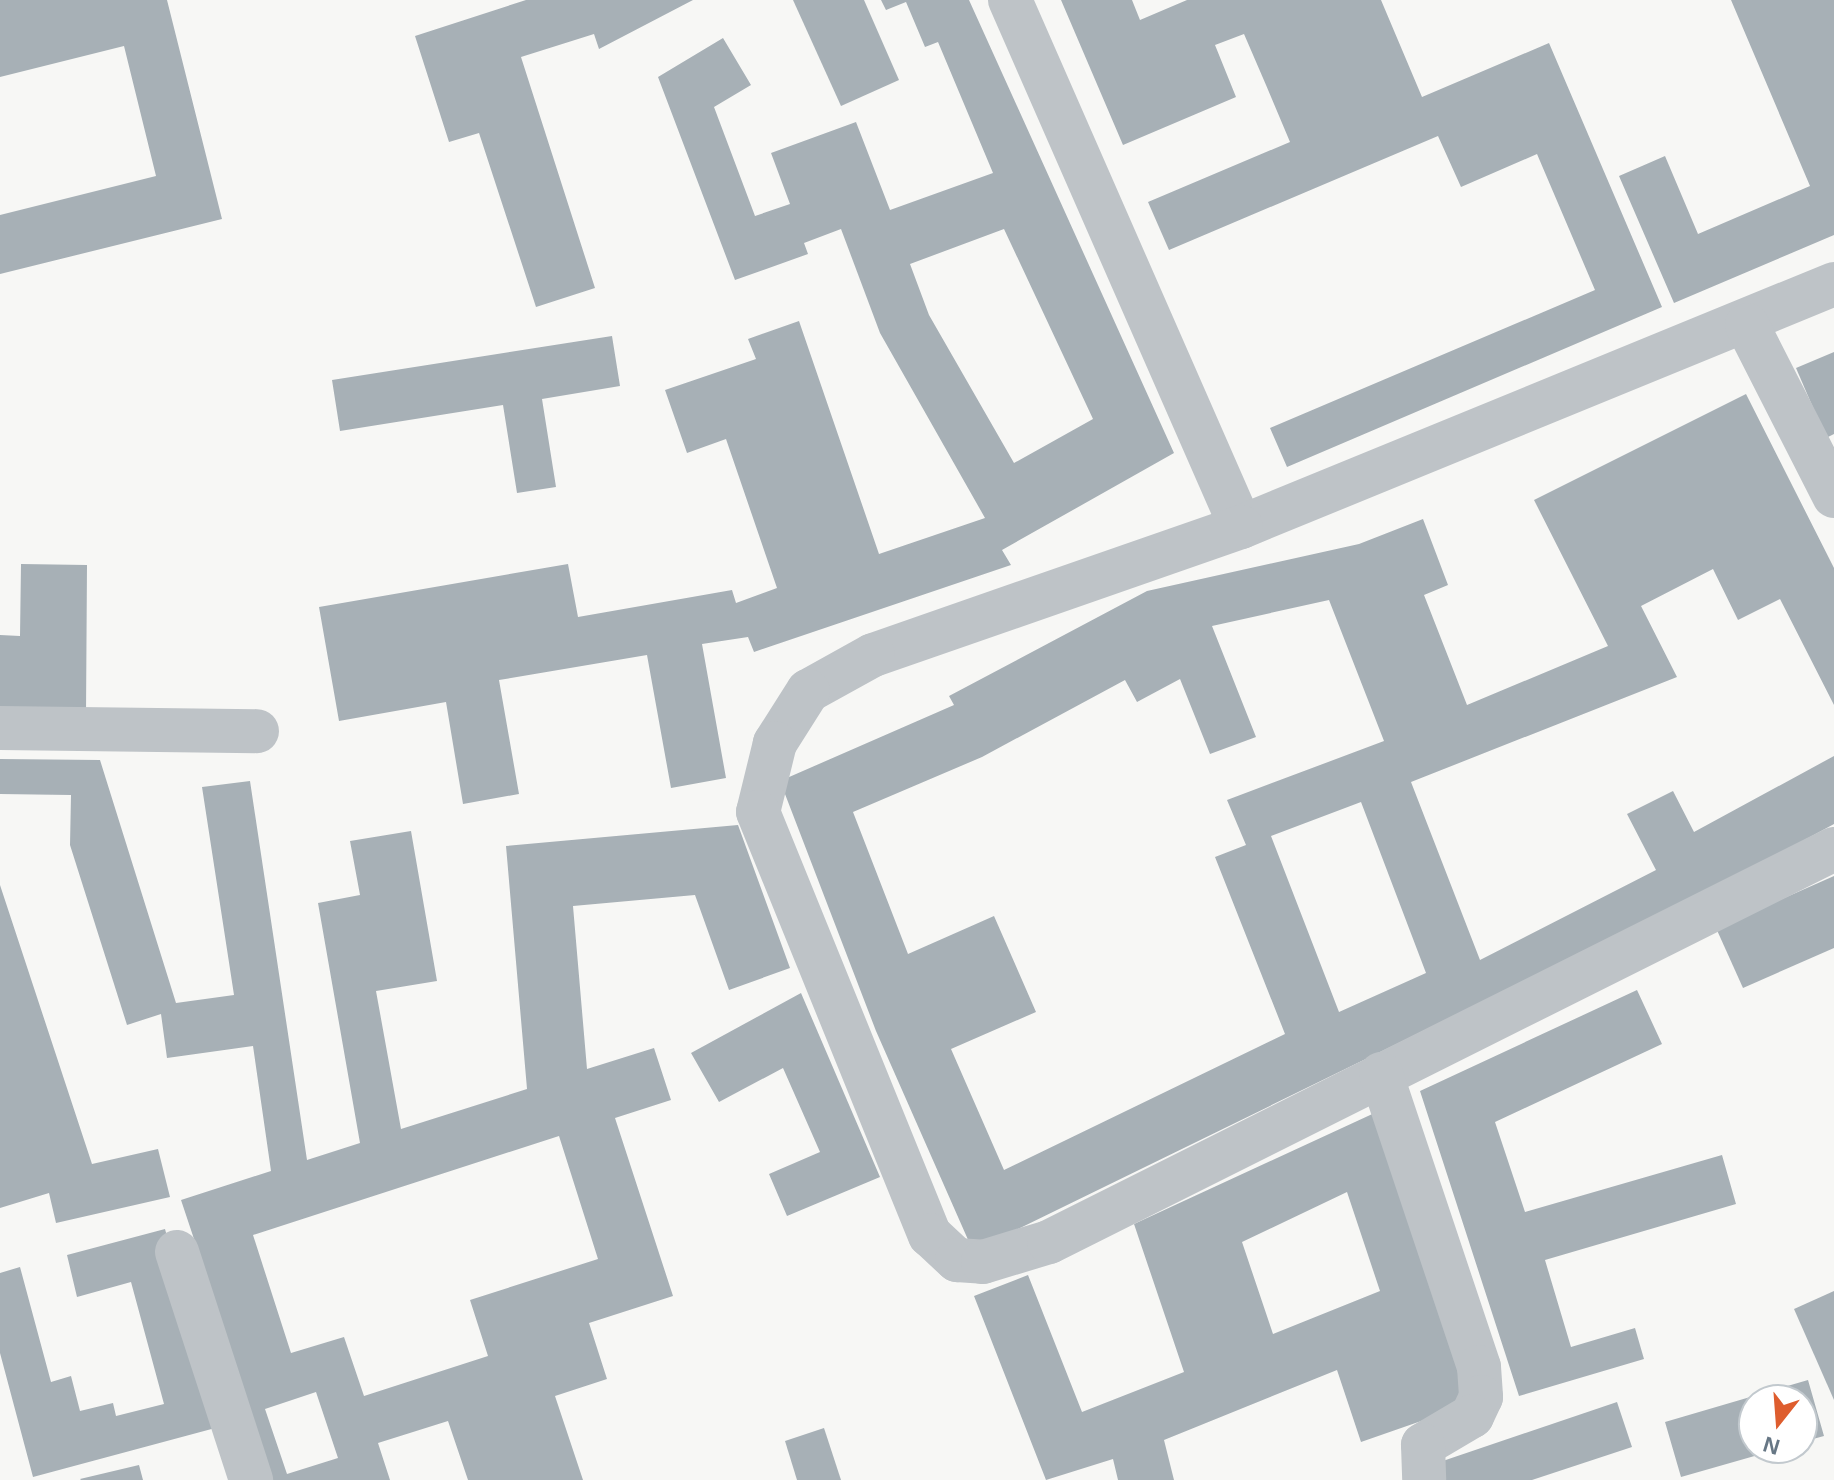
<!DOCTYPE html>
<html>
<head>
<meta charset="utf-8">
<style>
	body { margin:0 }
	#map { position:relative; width:1834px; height:1480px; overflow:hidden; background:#f7f7f5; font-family:Helvetica,sans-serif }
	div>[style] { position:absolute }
	.building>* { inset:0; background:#a7b0b6 }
	.street>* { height:44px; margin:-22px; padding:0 22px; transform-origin:22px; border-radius:22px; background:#bec3c7 }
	span { translate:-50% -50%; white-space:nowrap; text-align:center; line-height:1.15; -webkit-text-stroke:8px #fff; paint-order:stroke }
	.north { position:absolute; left:1738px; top:1384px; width:80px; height:80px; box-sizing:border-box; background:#fff; border:2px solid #c2c9ce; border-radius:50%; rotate:197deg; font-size:22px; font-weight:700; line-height:32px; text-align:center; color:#677785 }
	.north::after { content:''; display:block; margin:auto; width:28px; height:36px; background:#de5d2e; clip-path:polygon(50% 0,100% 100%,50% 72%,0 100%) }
</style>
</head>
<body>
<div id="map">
	<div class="building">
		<div style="clip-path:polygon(0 0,167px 0,222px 219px,0 274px,0 215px,156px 176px,124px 46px,0 77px)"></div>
		<div style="clip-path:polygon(526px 0,693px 0,599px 49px,594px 34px,521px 57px,595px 288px,536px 307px,479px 133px,449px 142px,415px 36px)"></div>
		<div style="clip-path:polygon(793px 0,864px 0,899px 80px,841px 106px)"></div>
		<div style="clip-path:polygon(evenodd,881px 0,969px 0,1174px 453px,1002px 550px,1011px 565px,754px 652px,748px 637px,702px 644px,726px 778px,671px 788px,647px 655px,499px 680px,519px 794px,463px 804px,446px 702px,339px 721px,319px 607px,568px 564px,578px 617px,732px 590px,736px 603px,777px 588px,726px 439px,687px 453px,665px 390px,756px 359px,748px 339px,799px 321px,879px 554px,985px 518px,880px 333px,841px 229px,804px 243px,808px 254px,735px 280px,658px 77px,723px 38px,751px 85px,714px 107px,755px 216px,790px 204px,771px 153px,856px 122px,890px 210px,993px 173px,938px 42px,925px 47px,906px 2px,886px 10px,881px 0,1004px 229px,1093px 419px,1014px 463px,929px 315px,910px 264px,1004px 229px)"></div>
		<div style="clip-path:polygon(1061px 0,1132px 0,1140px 20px,1187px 0,1381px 0,1422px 97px,1549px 43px,1662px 307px,1287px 467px,1270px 428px,1595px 290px,1537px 154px,1461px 187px,1438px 136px,1169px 250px,1148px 202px,1290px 142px,1266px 85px,1244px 34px,1215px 45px,1236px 97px,1123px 145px)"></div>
		<div style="clip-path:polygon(1731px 0,1834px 0,1834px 235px,1674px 303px,1619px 176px,1665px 156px,1698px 234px,1810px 186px)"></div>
		<div style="clip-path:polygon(612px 336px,620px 386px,542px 399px,556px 487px,517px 493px,503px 405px,340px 431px,332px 380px)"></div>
		<div style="clip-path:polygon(1834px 352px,1834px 434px,1826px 438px,1796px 368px)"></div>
		<div style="clip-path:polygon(evenodd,1746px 394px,1834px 568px,1834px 705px,1780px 599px,1738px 620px,1713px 569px,1641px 606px,1677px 677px,1411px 782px,1480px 960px,1656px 870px,1627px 814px,1673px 791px,1694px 832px,1834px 756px,1834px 824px,1722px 885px,973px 1251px,876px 1031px,780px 781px,954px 705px,949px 696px,1147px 591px,1359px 544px,1423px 519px,1448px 585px,1424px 595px,1467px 705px,1608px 646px,1534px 500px,1746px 394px,1329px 600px,1384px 741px,1227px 800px,1246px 845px,1215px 857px,1285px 1034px,1004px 1170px,951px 1049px,1036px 1012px,994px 916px,908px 954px,853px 812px,982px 757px,1125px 680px,1137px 702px,1180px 679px,1210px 754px,1256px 737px,1212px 626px,1329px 600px,1746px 394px,1361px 802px,1426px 973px,1339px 1012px,1271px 836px,1361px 802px)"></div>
		<div style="clip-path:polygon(21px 564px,87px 565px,86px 714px,0 712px,0 635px,20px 636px)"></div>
		<div style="clip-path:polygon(evenodd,0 759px,100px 760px,176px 1003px,234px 995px,202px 787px,250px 781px,307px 1160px,360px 1143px,318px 903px,360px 895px,350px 841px,411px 831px,437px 981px,376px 991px,401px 1129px,527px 1089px,506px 846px,738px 825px,790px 968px,729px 990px,695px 895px,573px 906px,587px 1069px,654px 1048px,671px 1100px,615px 1118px,673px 1296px,589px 1323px,607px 1379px,555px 1396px,583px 1480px,468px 1480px,448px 1421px,378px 1443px,390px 1480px,258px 1480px,238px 1371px,181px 1200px,271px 1171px,253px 1046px,167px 1058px,161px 1014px,127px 1025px,70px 845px,71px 795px,0 794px,0 759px,559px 1136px,598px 1259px,470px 1300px,488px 1356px,364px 1396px,344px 1337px,291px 1353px,253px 1235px,559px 1136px,0 759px,316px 1392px,338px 1458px,287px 1474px,265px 1409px,316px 1392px)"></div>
		<div style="clip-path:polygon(1834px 876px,1834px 948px,1743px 988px,1716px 928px)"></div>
		<div style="clip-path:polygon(0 885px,92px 1164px,158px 1149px,170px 1197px,56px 1223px,49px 1193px,0 1208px)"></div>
		<div style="clip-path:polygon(1637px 990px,1662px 1044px,1495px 1122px,1525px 1212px,1722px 1155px,1736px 1204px,1545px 1260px,1571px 1347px,1635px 1328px,1644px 1359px,1519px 1396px,1420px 1091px)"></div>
		<div style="clip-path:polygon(801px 993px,880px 1177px,787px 1216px,769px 1174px,820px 1152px,783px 1068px,719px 1102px,691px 1053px)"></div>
		<div style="clip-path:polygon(evenodd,1381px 1110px,1470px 1404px,1361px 1442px,1337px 1370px,1164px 1440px,1174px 1480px,1118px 1480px,1113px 1459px,1046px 1480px,974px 1296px,1028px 1275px,1082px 1412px,1184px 1372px,1134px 1224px,1381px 1110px,1347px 1192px,1380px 1291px,1273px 1334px,1242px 1242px,1347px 1192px)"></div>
		<div style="clip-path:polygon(165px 1229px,219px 1427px,33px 1477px,0 1353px,0 1273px,20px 1267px,51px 1382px,71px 1376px,80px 1411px,113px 1403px,116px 1416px,164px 1404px,131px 1282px,77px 1297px,67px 1255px)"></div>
		<div style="clip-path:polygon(1834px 1291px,1834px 1400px,1794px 1309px)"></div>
		<div style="clip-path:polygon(1808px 1380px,1824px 1436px,1802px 1442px,1802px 1400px,1754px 1400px,1754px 1448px,1779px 1449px,1681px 1477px,1665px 1422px)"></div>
		<div style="clip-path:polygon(1617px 1402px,1632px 1447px,1532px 1480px,1436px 1480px,1431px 1465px)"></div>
		<div style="clip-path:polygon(824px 1428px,841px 1480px,797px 1480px,785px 1441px)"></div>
		<div style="clip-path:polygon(139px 1465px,143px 1480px,81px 1480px,80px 1479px)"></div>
	</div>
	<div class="street">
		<div style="left:1010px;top:0;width:575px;rotate:66.33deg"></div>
		<div style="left:1834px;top:284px;width:641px;rotate:157.72deg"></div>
		<div style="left:1241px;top:527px;width:390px;rotate:160.8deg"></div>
		<div style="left:873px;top:655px;width:74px;rotate:151deg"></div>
		<div style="left:808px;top:691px;width:62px;rotate:122.4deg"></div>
		<div style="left:775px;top:743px;width:71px;rotate:103.8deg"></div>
		<div style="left:758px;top:812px;width:457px;rotate:67.9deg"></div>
		<div style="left:930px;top:1235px;width:37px;rotate:43deg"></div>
		<div style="left:957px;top:1260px;width:26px;rotate:4deg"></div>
		<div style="left:983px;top:1262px;width:69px;rotate:-16.9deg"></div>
		<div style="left:1049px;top:1242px;width:878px;rotate:-26.59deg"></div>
		<div style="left:1747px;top:325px;width:192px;rotate:63deg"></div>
		<div style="left:0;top:728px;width:257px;rotate:0.7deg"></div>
		<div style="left:1381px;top:1074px;width:309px;rotate:71.5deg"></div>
		<div style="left:1479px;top:1367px;width:30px;rotate:86deg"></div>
		<div style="left:1481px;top:1397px;width:21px;rotate:115deg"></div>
		<div style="left:1472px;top:1416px;width:57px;rotate:149.4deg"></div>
		<div style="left:1423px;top:1445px;width:35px;rotate:88deg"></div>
		<div style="left:177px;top:1252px;width:240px;rotate:72deg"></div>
	</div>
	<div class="north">N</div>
</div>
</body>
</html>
